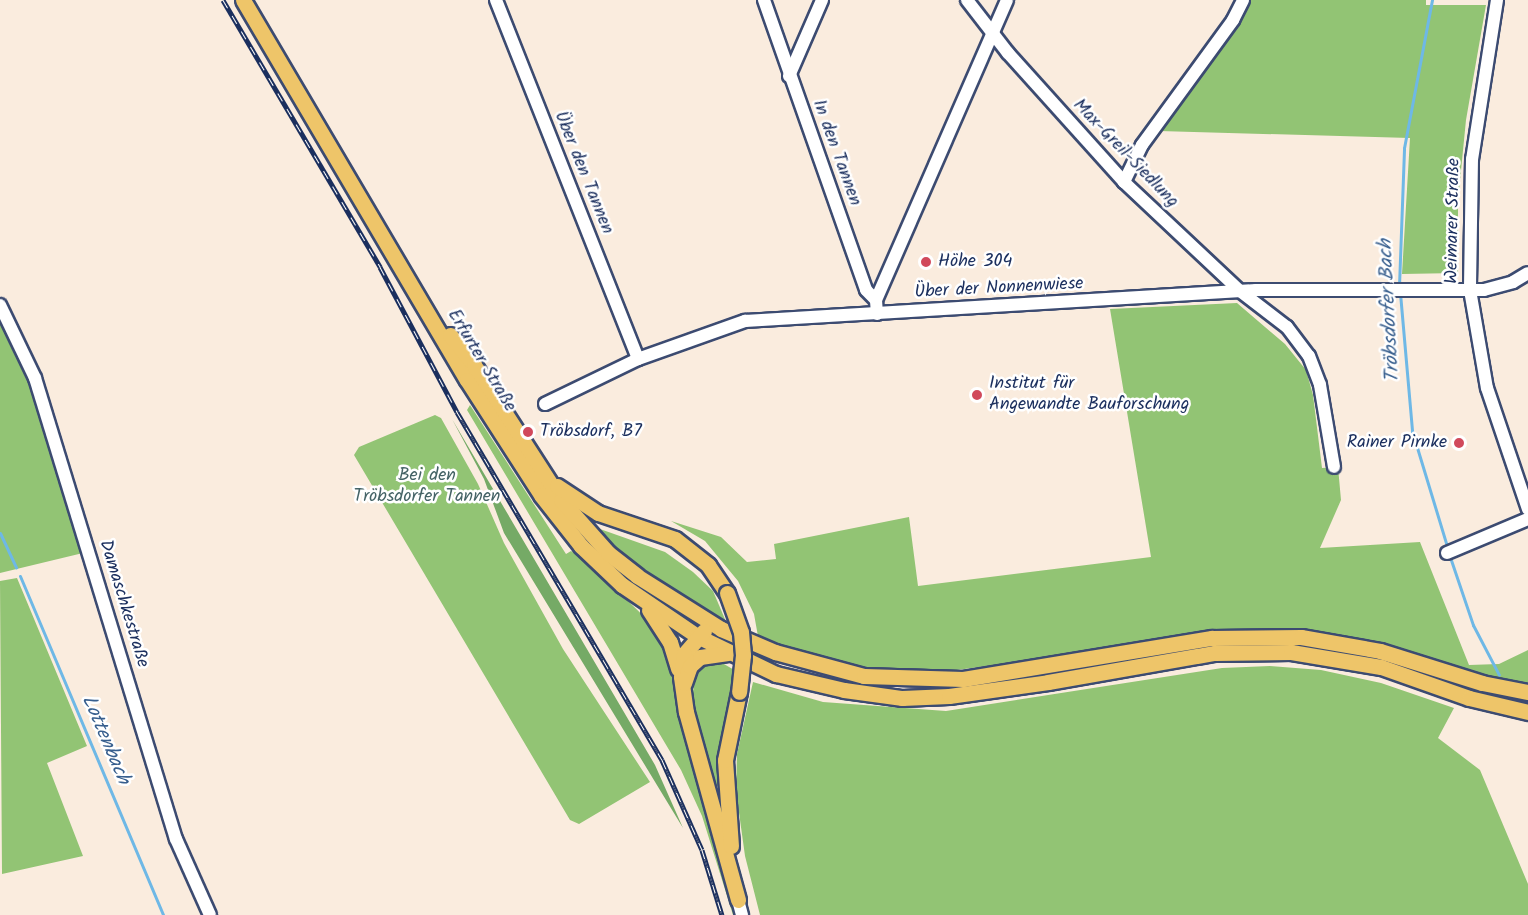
<!DOCTYPE html>
<html>
<head>
<meta charset="utf-8">
<style>
	body { margin:0 }
	#map { position:relative; width:1528px; height:915px; overflow:hidden; background:#faecde; font-family:Kalam,sans-serif }
	div>[style] { position:absolute }
	.green>* { inset:0; background:#92c474 }
	.forest>* { inset:0; background:#75aa66 }
	.stream>* { height:3px; margin:-1.5px; padding:0 1.5px; transform-origin:1.5px; border-radius:1.5px; background:#6eb8e6 }
	.roads { filter:drop-shadow(2px 0 #3c4b71) drop-shadow(-2px 0 #3c4b71) drop-shadow(0 2px #3c4b71) drop-shadow(0 -2px #3c4b71) }
	.minor>* { height:12px; margin:-6px; padding:0 6px; transform-origin:6px; border-radius:6px; background:#fff }
	.major>* { height:15px; margin:-7.5px; padding:0 7.5px; transform-origin:7.5px; border-radius:7.5px; background:#eec569 }
	.rail>* { height:5px; margin-top:-2.5px; transform-origin:0; background:repeating-linear-gradient(90deg,#fff 0 9px,#1b2f5e 0 18px); box-sizing:border-box; border-block:2px solid #1b2f5e }
	.bridges { filter:drop-shadow(2px 0 #3c4b71) drop-shadow(-2px 0 #3c4b71) drop-shadow(0 2px #3c4b71) drop-shadow(0 -2px #3c4b71) }
	.major-bridge>* { height:15px; margin:-7.5px; padding:0 7.5px; transform-origin:7.5px; border-radius:7.5px; background:#eec569 }
	.dots>* { width:16px; height:16px; translate:-50% -50%; box-sizing:border-box; border:3px solid #fff; border-radius:50% }
	span { translate:-50% -50%; white-space:nowrap; text-align:center; line-height:1.15; -webkit-text-stroke:5px #fff; paint-order:stroke }
	.street-label { font-size:18px; color:#1b2f5e }
	.poi-label { font-size:18px; color:#1b2f5e }
	.left { translate:0 -50%; text-align:left }
	.right { translate:-100% -50%; text-align:right }
	.park-label { font-size:18px; color:#456366 }
	.water-label { font-size:20px; color:#385f8e; font-style:italic }
</style>
</head>
<body>
<div id="map">
	<div class="green">
		<div style="clip-path:polygon(1249px 0,1426px 0,1426px 5px,1486px 5px,1466px 120px,1458px 201px,1458px 273px,1402px 274px,1410px 138px,1159px 131px,1246px 12px)"></div>
		<div style="clip-path:polygon(1237px 303px,1285px 344px,1306px 370px,1313px 395px,1322px 468px,1338px 467px,1341px 500px,1320px 548px,1420px 542px,1469px 665px,1499px 664px,1528px 650px,1528px 685px,1256px 631px,949px 671px,858px 669px,759px 642px,754px 614px,738px 581px,705px 541px,671px 521px,721px 537px,747px 562px,776px 559px,774px 544px,909px 517px,918px 586px,1151px 557px,1110px 309px)"></div>
		<div style="clip-path:polygon(0 318px,29px 380px,83px 553px,0 573px)"></div>
		<div style="clip-path:polygon(470px 405px,566px 554px,571px 551px,592px 566px,662px 634px,672px 664px,679px 713px,736px 915px,733px 915px,702px 816px,681px 770px,467px 410px)"></div>
		<div style="clip-path:polygon(435px 415px,441px 418px,478px 484px,504px 543px,563px 649px,650px 782px,579px 824px,570px 820px,354px 455px,359px 447px)"></div>
		<div style="clip-path:polygon(600px 529px,665px 552px,693px 572px,713px 591px,727px 624px,643px 571px,616px 550px)"></div>
		<div style="clip-path:polygon(17px 578px,87px 746px,47px 763px,83px 856px,2px 874px,0 581px)"></div>
		<div style="clip-path:polygon(717px 660px,736px 671px,723px 730px,720px 786px,713px 787px,692px 697px,697px 669px)"></div>
		<div style="clip-path:polygon(1270px 666px,1321px 670px,1381px 683px,1454px 708px,1438px 738px,1480px 770px,1528px 884px,1528px 915px,760px 915px,745px 856px,736px 791px,737px 754px,753px 682px,823px 702px,946px 711px,1222px 668px)"></div>
	</div>
	<div class="forest">
		<div style="clip-path:polygon(452px 419px,655px 765px,683px 828px,504px 533px,484px 479px)"></div>
	</div>
	<div class="stream">
		<div style="left:1399px;top:286px;width:138px;rotate:-87.9deg"></div>
		<div style="left:1404px;top:148px;width:151px;rotate:-79.3deg"></div>
		<div style="left:1400px;top:293px;width:139px;rotate:85deg"></div>
		<div style="left:1412px;top:431px;width:120px;rotate:73.1deg"></div>
		<div style="left:0;top:533px;width:38px;rotate:65deg"></div>
		<div style="left:1451px;top:560px;width:69px;rotate:71.3deg"></div>
		<div style="left:1473px;top:625px;width:56px;rotate:62.5deg"></div>
		<div style="left:20px;top:576px;width:368px;rotate:67.1deg"></div>
	</div>
	<div class="roads">
		<div class="minor">
			<div style="left:496px;top:0;width:386px;rotate:68.4deg"></div>
			<div style="left:764px;top:0;width:307px;rotate:70.6deg"></div>
			<div style="left:866px;top:290px;width:14px;rotate:45deg"></div>
			<div style="left:876px;top:300px;width:14px;rotate:86deg"></div>
			<div style="left:967px;top:0;width:67px;rotate:52.3deg"></div>
			<div style="left:1008px;top:53px;width:173px;rotate:48deg"></div>
			<div style="left:1124px;top:182px;width:159px;rotate:43.2deg"></div>
			<div style="left:1240px;top:291px;width:59px;rotate:37.5deg"></div>
			<div style="left:1287px;top:327px;width:36px;rotate:53deg"></div>
			<div style="left:1309px;top:356px;width:31px;rotate:69deg"></div>
			<div style="left:1320px;top:385px;width:83px;rotate:80.3deg"></div>
			<div style="left:1497px;top:0;width:161px;rotate:98.9deg"></div>
			<div style="left:1472px;top:159px;width:131px;rotate:90.9deg"></div>
			<div style="left:1470px;top:290px;width:99px;rotate:80.2deg"></div>
			<div style="left:1487px;top:388px;width:128px;rotate:71.3deg"></div>
			<div style="left:789px;top:76px;width:83px;rotate:-66.5deg"></div>
			<div style="left:1124px;top:182px;width:41px;rotate:-64.1deg"></div>
			<div style="left:1142px;top:145px;width:155px;rotate:-53.9deg"></div>
			<div style="left:1233px;top:20px;width:22px;rotate:-63deg"></div>
			<div style="left:876px;top:300px;width:327px;rotate:-66.4deg"></div>
			<div style="left:0;top:305px;width:81px;rotate:64.4deg"></div>
			<div style="left:35px;top:378px;width:482px;rotate:73deg"></div>
			<div style="left:176px;top:839px;width:83px;rotate:65.9deg"></div>
			<div style="left:545px;top:404px;width:103px;rotate:-25.8deg"></div>
			<div style="left:638px;top:359px;width:114px;rotate:-19.6deg"></div>
			<div style="left:745px;top:321px;width:512px;rotate:-3.47deg"></div>
			<div style="left:1256px;top:290px;width:228px"></div>
			<div style="left:1484px;top:290px;width:30px;rotate:-15deg"></div>
			<div style="left:1513px;top:282px;width:17px;rotate:-31deg"></div>
			<div style="left:1447px;top:553px;width:88px;rotate:-22.8deg"></div>
			<div style="left:738px;top:900px;width:16px;rotate:75deg"></div>
		</div>
		<div class="major">
			<div style="left:243px;top:0;width:441px;rotate:59.5deg"></div>
			<div style="left:467px;top:380px;width:137px;rotate:57.2deg"></div>
			<div style="left:541px;top:495px;width:65px;rotate:51.9deg"></div>
			<div style="left:581px;top:546px;width:57px;rotate:43.6deg"></div>
			<div style="left:622px;top:585px;width:91px;rotate:34.2deg"></div>
			<div style="left:697px;top:636px;width:88px;rotate:25.7deg"></div>
			<div style="left:776px;top:674px;width:70px;rotate:13.2deg"></div>
			<div style="left:844px;top:690px;width:59px;rotate:7.9deg"></div>
			<div style="left:902px;top:698px;width:47px;rotate:-2.4deg"></div>
			<div style="left:949px;top:696px;width:100px;rotate:-8deg"></div>
			<div style="left:1048px;top:682px;width:169px;rotate:-9.9deg"></div>
			<div style="left:1215px;top:653px;width:76px;rotate:-0.8deg"></div>
			<div style="left:1291px;top:652px;width:91px;rotate:9.5deg"></div>
			<div style="left:1381px;top:667px;width:93px;rotate:19.4deg"></div>
			<div style="left:1469px;top:698px;width:61px;rotate:13.3deg"></div>
			<div style="left:450px;top:335px;width:38px;rotate:51deg"></div>
			<div style="left:474px;top:365px;width:161px;rotate:57.2deg"></div>
			<div style="left:561px;top:500px;width:71px;rotate:48.4deg"></div>
			<div style="left:608px;top:553px;width:37px;rotate:38deg"></div>
			<div style="left:637px;top:576px;width:99px;rotate:32.2deg"></div>
			<div style="left:721px;top:629px;width:59px;rotate:23.1deg"></div>
			<div style="left:775px;top:652px;width:92px;rotate:15.1deg"></div>
			<div style="left:864px;top:676px;width:99px;rotate:1.7deg"></div>
			<div style="left:963px;top:679px;width:252px;rotate:-9.4deg"></div>
			<div style="left:1212px;top:638px;width:89px;rotate:-0.6deg"></div>
			<div style="left:1301px;top:637px;width:80px;rotate:10deg"></div>
			<div style="left:1380px;top:651px;width:107px;rotate:17.4deg"></div>
			<div style="left:1482px;top:683px;width:47px;rotate:11.1deg"></div>
			<div style="left:557px;top:486px;width:49px;rotate:33.4deg"></div>
			<div style="left:598px;top:513px;width:81px;rotate:18.7deg"></div>
			<div style="left:675px;top:539px;width:42px;rotate:38.2deg"></div>
			<div style="left:708px;top:565px;width:34px;rotate:56deg"></div>
			<div style="left:649px;top:610px;width:38px;rotate:57deg"></div>
			<div style="left:670px;top:642px;width:28px;rotate:73deg"></div>
			<div style="left:704px;top:631px;width:30px;rotate:131deg"></div>
			<div style="left:684px;top:654px;width:23px;rotate:97deg"></div>
			<div style="left:681px;top:677px;width:35px;rotate:82deg"></div>
			<div style="left:686px;top:712px;width:195px;rotate:74.5deg"></div>
			<div style="left:684px;top:683px;width:18px;rotate:-71deg"></div>
			<div style="left:690px;top:666px;width:13px;rotate:-42deg"></div>
			<div style="left:700px;top:657px;width:28px;rotate:-8deg"></div>
			<div style="left:731px;top:846px;width:86px;rotate:-94deg"></div>
			<div style="left:725px;top:760px;width:69px;rotate:-78.4deg"></div>
		</div>
	</div>
	<div class="rail">
		<div style="left:223px;top:0;width:310px;rotate:59.5deg"></div>
		<div style="left:380px;top:267px;width:164px;rotate:62deg"></div>
		<div style="left:457px;top:412px;width:404px;rotate:59.5deg"></div>
		<div style="left:662px;top:760px;width:98px;rotate:66deg"></div>
		<div style="left:702px;top:850px;width:68px;rotate:72.9deg"></div>
	</div>
	<div class="bridges">
		<div class="major-bridge">
			<div style="left:727px;top:593px;width:41px;rotate:70.3deg"></div>
			<div style="left:741px;top:632px;width:23px;rotate:85deg"></div>
			<div style="left:743px;top:655px;width:37px;rotate:96deg"></div>
		</div>
	</div>
	<div class="dots">
		<div style="left:926px;top:262px;background:#d1495b"></div>
		<div style="left:977px;top:395px;background:#d1495b"></div>
		<div style="left:528px;top:432px;background:#d1495b"></div>
		<div style="left:1459px;top:443px;background:#d1495b"></div>
	</div>
	<div class="street-label">
		<span style="left:836px;top:153px;rotate:70deg">In den Tannen</span>
		<span style="left:1125px;top:154px;rotate:46deg">Max-Greil-Siedlung</span>
		<span style="left:583px;top:173px;rotate:68deg">Über den Tannen</span>
		<span style="left:1454px;top:221px;rotate:-89deg">Weimarer Straße</span>
		<span style="left:999px;top:289px;rotate:-3deg">Über der Nonnenwiese</span>
		<span style="left:481px;top:361px;rotate:59deg">Erfurter Straße</span>
		<span style="left:123px;top:604px;rotate:73deg">Damaschkestraße</span>
	</div>
	<div class="poi-label">
		<span class="left" style="left:938px;top:262px">Höhe 304</span>
		<span class="left" style="left:989px;top:395px">Institut für<br>Angewandte Bauforschung</span>
		<span class="left" style="left:540px;top:432px">Tröbsdorf, B7</span>
		<span class="right" style="left:1447px;top:443px">Rainer Pirnke</span>
	</div>
	<div class="park-label">
		<span style="left:427px;top:487px">Bei den<br>Tröbsdorfer Tannen</span>
	</div>
	<div class="water-label">
		<span style="left:1390px;top:311px;rotate:-93deg">Tröbsdorfer Bach</span>
		<span style="left:105px;top:740px;rotate:67deg">Lottenbach</span>
	</div>
</div>
</body>
</html>
